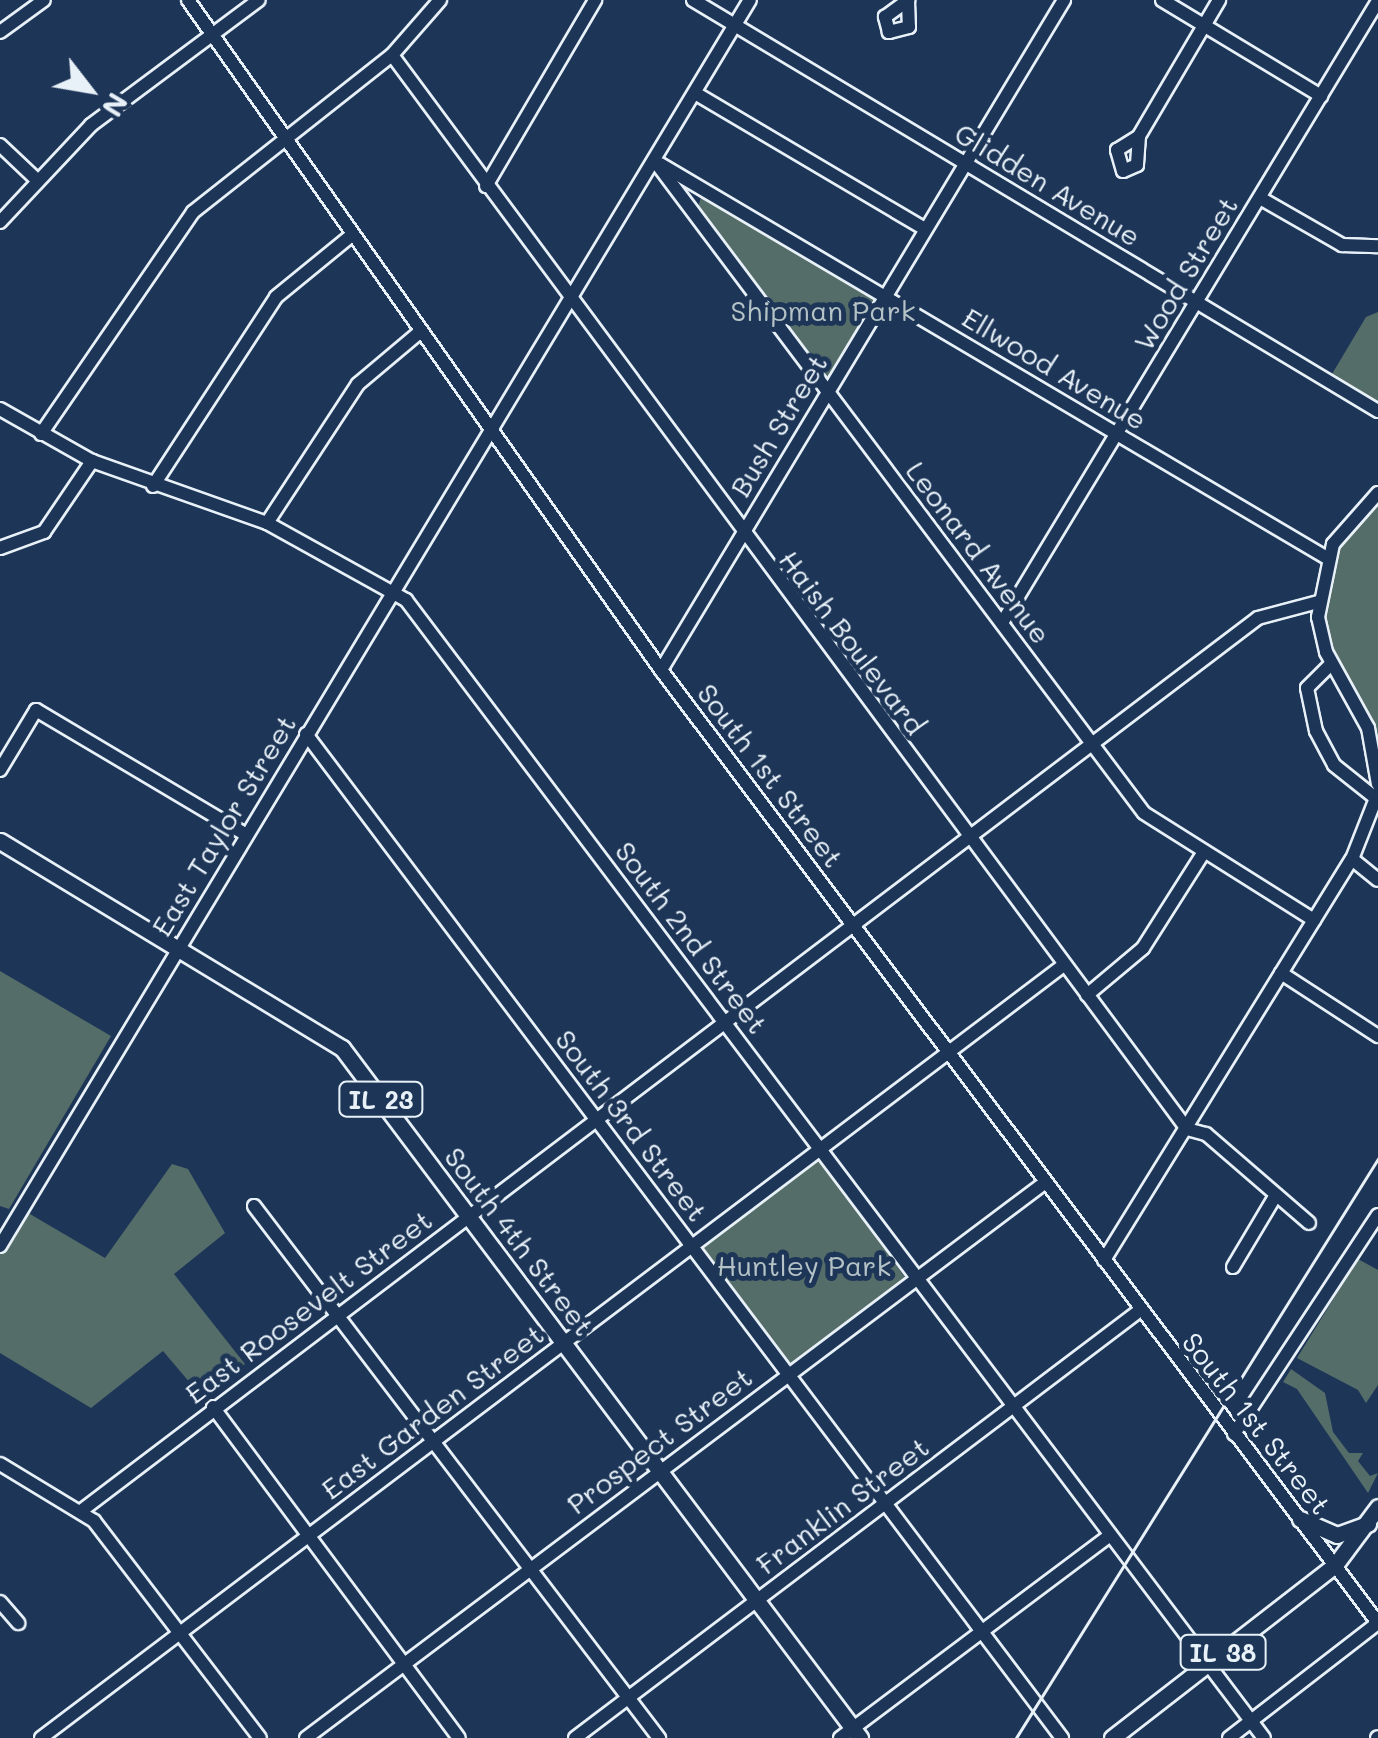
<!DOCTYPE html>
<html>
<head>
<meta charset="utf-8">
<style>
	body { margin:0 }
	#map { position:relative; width:1378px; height:1738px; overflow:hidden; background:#1d3557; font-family:Mali,sans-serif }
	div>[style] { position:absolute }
	.green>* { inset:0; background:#556d69; transform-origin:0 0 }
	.roads { filter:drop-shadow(2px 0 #e8f1f8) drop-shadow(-2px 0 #e8f1f8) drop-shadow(0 2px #e8f1f8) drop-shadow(0 -2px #e8f1f8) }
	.minor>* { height:12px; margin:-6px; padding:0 6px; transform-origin:6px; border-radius:6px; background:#1d3557 }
	.major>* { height:15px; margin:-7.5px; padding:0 7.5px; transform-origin:7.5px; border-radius:7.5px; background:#1d3557 }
	.rail>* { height:2.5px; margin:-1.25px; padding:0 1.25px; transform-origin:1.25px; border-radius:1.25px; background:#e8f1f8 }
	span { translate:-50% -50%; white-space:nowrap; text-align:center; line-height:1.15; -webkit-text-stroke:10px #1d3557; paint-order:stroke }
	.shield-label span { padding:2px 8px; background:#1d3557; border:2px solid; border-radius:8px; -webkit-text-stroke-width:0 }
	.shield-label { font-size:25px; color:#e8f1f8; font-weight:700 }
	.street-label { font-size:28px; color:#e8f1f8 }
	.park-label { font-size:28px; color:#b5c3c6 }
	.north { position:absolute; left:40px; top:40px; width:100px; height:100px; -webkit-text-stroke:8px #1d3557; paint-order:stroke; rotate:121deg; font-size:28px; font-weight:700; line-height:40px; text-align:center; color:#e8f1f8 }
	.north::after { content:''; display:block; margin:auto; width:35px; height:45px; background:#e8f1f8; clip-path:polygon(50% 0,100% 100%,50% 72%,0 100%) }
</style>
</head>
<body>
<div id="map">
	<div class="green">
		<div style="clip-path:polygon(702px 194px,878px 298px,828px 383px,697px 210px)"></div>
		<div style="clip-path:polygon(1378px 312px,1378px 402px,1332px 374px,1366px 317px)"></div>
		<div style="clip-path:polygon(1378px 503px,1378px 738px,1338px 664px,1323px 610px,1338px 550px)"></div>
		<div style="clip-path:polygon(0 971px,111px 1036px,9px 1209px,0 1206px)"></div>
		<div style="left:819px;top:1159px;width:150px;height:150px;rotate:54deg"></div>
		<div style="clip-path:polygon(172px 1164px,188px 1169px,225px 1233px,174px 1274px,245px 1364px,202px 1397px,163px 1351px,91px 1408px,0 1353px,0 1237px,18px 1207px,105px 1258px)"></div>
		<div style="clip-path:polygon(1358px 1259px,1378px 1270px,1378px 1385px,1366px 1403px,1358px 1390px,1297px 1358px)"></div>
		<div style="clip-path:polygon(1291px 1369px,1325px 1393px,1333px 1432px,1349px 1453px,1363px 1453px,1358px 1461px,1370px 1476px,1378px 1473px,1368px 1493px,1297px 1389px,1283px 1382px)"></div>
	</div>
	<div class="roads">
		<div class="minor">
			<div style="left:188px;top:0;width:820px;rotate:54.78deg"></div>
			<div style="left:661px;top:670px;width:1193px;rotate:53.04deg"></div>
			<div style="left:693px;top:0;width:799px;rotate:30.96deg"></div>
			<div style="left:1162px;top:0;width:186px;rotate:31.1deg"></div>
			<div style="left:908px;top:1px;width:26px;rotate:88deg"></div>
			<div style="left:909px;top:27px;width:21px;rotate:166deg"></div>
			<div style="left:889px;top:32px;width:16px;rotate:-105deg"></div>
			<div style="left:885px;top:17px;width:29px;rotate:-36deg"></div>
			<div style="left:0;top:32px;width:54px;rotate:-36deg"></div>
			<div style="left:392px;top:55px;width:1336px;rotate:53.49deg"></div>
			<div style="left:1187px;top:1129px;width:20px;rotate:15deg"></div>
			<div style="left:1206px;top:1134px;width:136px;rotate:40.8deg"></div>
			<div style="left:695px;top:93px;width:267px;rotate:30.6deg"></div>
			<div style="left:1139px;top:136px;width:29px;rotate:94deg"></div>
			<div style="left:1137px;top:165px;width:15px;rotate:157deg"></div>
			<div style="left:1123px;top:171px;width:22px;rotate:-106deg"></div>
			<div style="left:1117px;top:150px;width:26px;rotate:-32deg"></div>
			<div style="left:1139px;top:136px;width:158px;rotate:-59.5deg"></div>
			<div style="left:0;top:145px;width:50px;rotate:43.4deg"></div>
			<div style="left:654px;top:160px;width:816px;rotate:53.12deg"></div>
			<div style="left:1144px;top:813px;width:201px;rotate:32.2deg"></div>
			<div style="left:660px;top:164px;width:775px;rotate:30.57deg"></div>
			<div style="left:486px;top:186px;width:216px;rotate:-59.6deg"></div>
			<div style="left:1260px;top:198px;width:95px;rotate:29.8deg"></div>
			<div style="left:1342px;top:245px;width:36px;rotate:2deg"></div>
			<div style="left:0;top:222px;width:133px;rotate:-46.8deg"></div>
			<div style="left:91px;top:125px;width:209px;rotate:-36.7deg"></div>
			<div style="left:0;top:409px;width:106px;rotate:29.5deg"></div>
			<div style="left:92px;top:461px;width:186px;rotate:19.5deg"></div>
			<div style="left:267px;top:523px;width:159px;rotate:29deg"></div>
			<div style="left:406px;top:600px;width:1425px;rotate:52.99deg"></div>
			<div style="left:41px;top:434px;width:269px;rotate:-55.6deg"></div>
			<div style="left:193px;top:212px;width:253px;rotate:-38.3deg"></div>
			<div style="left:392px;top:55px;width:73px;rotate:-48.9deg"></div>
			<div style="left:153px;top:486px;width:225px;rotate:-56.9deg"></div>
			<div style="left:276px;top:297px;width:99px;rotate:-39.3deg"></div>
			<div style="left:1378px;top:493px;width:68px;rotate:131.4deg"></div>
			<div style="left:1333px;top:544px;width:75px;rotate:101.6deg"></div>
			<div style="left:1318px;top:617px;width:36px;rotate:77deg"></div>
			<div style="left:1326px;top:652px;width:87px;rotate:61.1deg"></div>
			<div style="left:1368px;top:728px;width:57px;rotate:79.9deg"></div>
			<div style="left:267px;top:523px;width:166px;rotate:-56.8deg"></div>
			<div style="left:358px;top:384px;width:82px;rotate:-40.1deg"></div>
			<div style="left:0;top:548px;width:47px;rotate:-20deg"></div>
			<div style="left:44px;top:532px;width:86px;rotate:-55.9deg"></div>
			<div style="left:1002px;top:623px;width:727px;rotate:-58.85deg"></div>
			<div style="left:1331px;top:664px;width:34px;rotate:135deg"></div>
			<div style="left:1307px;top:688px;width:44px;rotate:78.2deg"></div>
			<div style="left:1316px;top:731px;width:38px;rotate:62deg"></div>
			<div style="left:1334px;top:765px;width:56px;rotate:38.5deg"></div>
			<div style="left:661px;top:670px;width:782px;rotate:-58.97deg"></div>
			<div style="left:306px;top:734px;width:1257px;rotate:53.02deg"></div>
			<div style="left:0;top:770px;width:70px;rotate:-59deg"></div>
			<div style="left:36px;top:710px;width:243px;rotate:30.7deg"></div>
			<div style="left:1352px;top:859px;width:33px;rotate:39deg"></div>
			<div style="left:1281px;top:973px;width:116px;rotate:33deg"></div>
			<div style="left:1087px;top:995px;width:73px;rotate:-40deg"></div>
			<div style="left:1143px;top:948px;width:114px;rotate:-57.6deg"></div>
			<div style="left:254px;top:1206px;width:669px;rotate:52.72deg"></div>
			<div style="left:0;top:1246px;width:1454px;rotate:-58.96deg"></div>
			<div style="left:1104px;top:1260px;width:471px;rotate:-58.3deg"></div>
			<div style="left:1352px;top:859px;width:71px;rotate:-68.5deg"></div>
			<div style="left:1233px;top:1267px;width:84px;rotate:-59.2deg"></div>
			<div style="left:213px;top:1407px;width:412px;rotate:53.4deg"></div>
			<div style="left:1234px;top:1434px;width:262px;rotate:-56.7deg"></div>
			<div style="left:0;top:1464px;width:110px;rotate:31.2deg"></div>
			<div style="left:94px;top:1521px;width:273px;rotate:52.6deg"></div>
			<div style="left:81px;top:1511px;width:1477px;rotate:-37.19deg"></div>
			<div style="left:1258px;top:618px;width:62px;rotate:-14.9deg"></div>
			<div style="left:0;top:1602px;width:28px;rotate:49deg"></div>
			<div style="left:41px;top:1738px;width:1282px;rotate:-37.08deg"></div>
			<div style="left:306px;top:1738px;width:922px;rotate:-36.93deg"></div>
			<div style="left:575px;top:1738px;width:707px;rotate:-37.13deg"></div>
			<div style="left:840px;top:1738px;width:336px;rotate:-36.9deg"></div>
			<div style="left:1229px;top:1738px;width:188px;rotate:-37.7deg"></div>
			<div style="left:1377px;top:1738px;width:1px;rotate:-45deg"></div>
		</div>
		<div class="major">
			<div style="left:0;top:841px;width:400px;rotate:31.2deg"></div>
			<div style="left:342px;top:1048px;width:863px;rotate:53.1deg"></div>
			<div style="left:1300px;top:1519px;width:40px;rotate:23.4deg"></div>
			<div style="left:1337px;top:1535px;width:33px;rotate:-20deg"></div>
			<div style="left:1112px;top:1738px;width:282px;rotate:-37.8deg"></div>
			<div style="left:1335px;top:1565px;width:72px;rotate:-53.4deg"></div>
		</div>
	</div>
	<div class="rail">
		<div style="left:1016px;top:1738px;width:683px;rotate:-57.99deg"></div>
	</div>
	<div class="shield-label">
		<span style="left:381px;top:1099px">IL 23</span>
		<span style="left:1223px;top:1652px">IL 38</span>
	</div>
	<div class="street-label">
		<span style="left:1048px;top:184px;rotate:31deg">Glidden Avenue</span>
		<span style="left:1185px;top:273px;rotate:-59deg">Wood Street</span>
		<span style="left:1055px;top:368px;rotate:31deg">Ellwood Avenue</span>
		<span style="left:778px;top:425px;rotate:-59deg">Bush Street</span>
		<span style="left:979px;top:552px;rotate:53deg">Leonard Avenue</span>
		<span style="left:853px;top:642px;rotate:53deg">Haish Boulevard</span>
		<span style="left:771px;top:775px;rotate:53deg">South 1st Street</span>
		<span style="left:223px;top:825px;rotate:-59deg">East Taylor Street</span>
		<span style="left:692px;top:937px;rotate:53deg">South 2nd Street</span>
		<span style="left:632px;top:1125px;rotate:53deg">South 3rd Street</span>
		<span style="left:520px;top:1241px;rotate:53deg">South 4th Street</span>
		<span style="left:308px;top:1306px;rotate:-37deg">East Roosevelt Street</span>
		<span style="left:432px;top:1411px;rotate:-37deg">East Garden Street</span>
		<span style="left:1257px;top:1423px;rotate:52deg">South 1st Street</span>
		<span style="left:659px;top:1440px;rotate:-37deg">Prospect Street</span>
		<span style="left:842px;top:1505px;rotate:-37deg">Franklin Street</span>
	</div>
	<div class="park-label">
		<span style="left:823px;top:310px">Shipman Park</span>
		<span style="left:804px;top:1265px">Huntley Park</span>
	</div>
	<div class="north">N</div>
</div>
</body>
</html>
